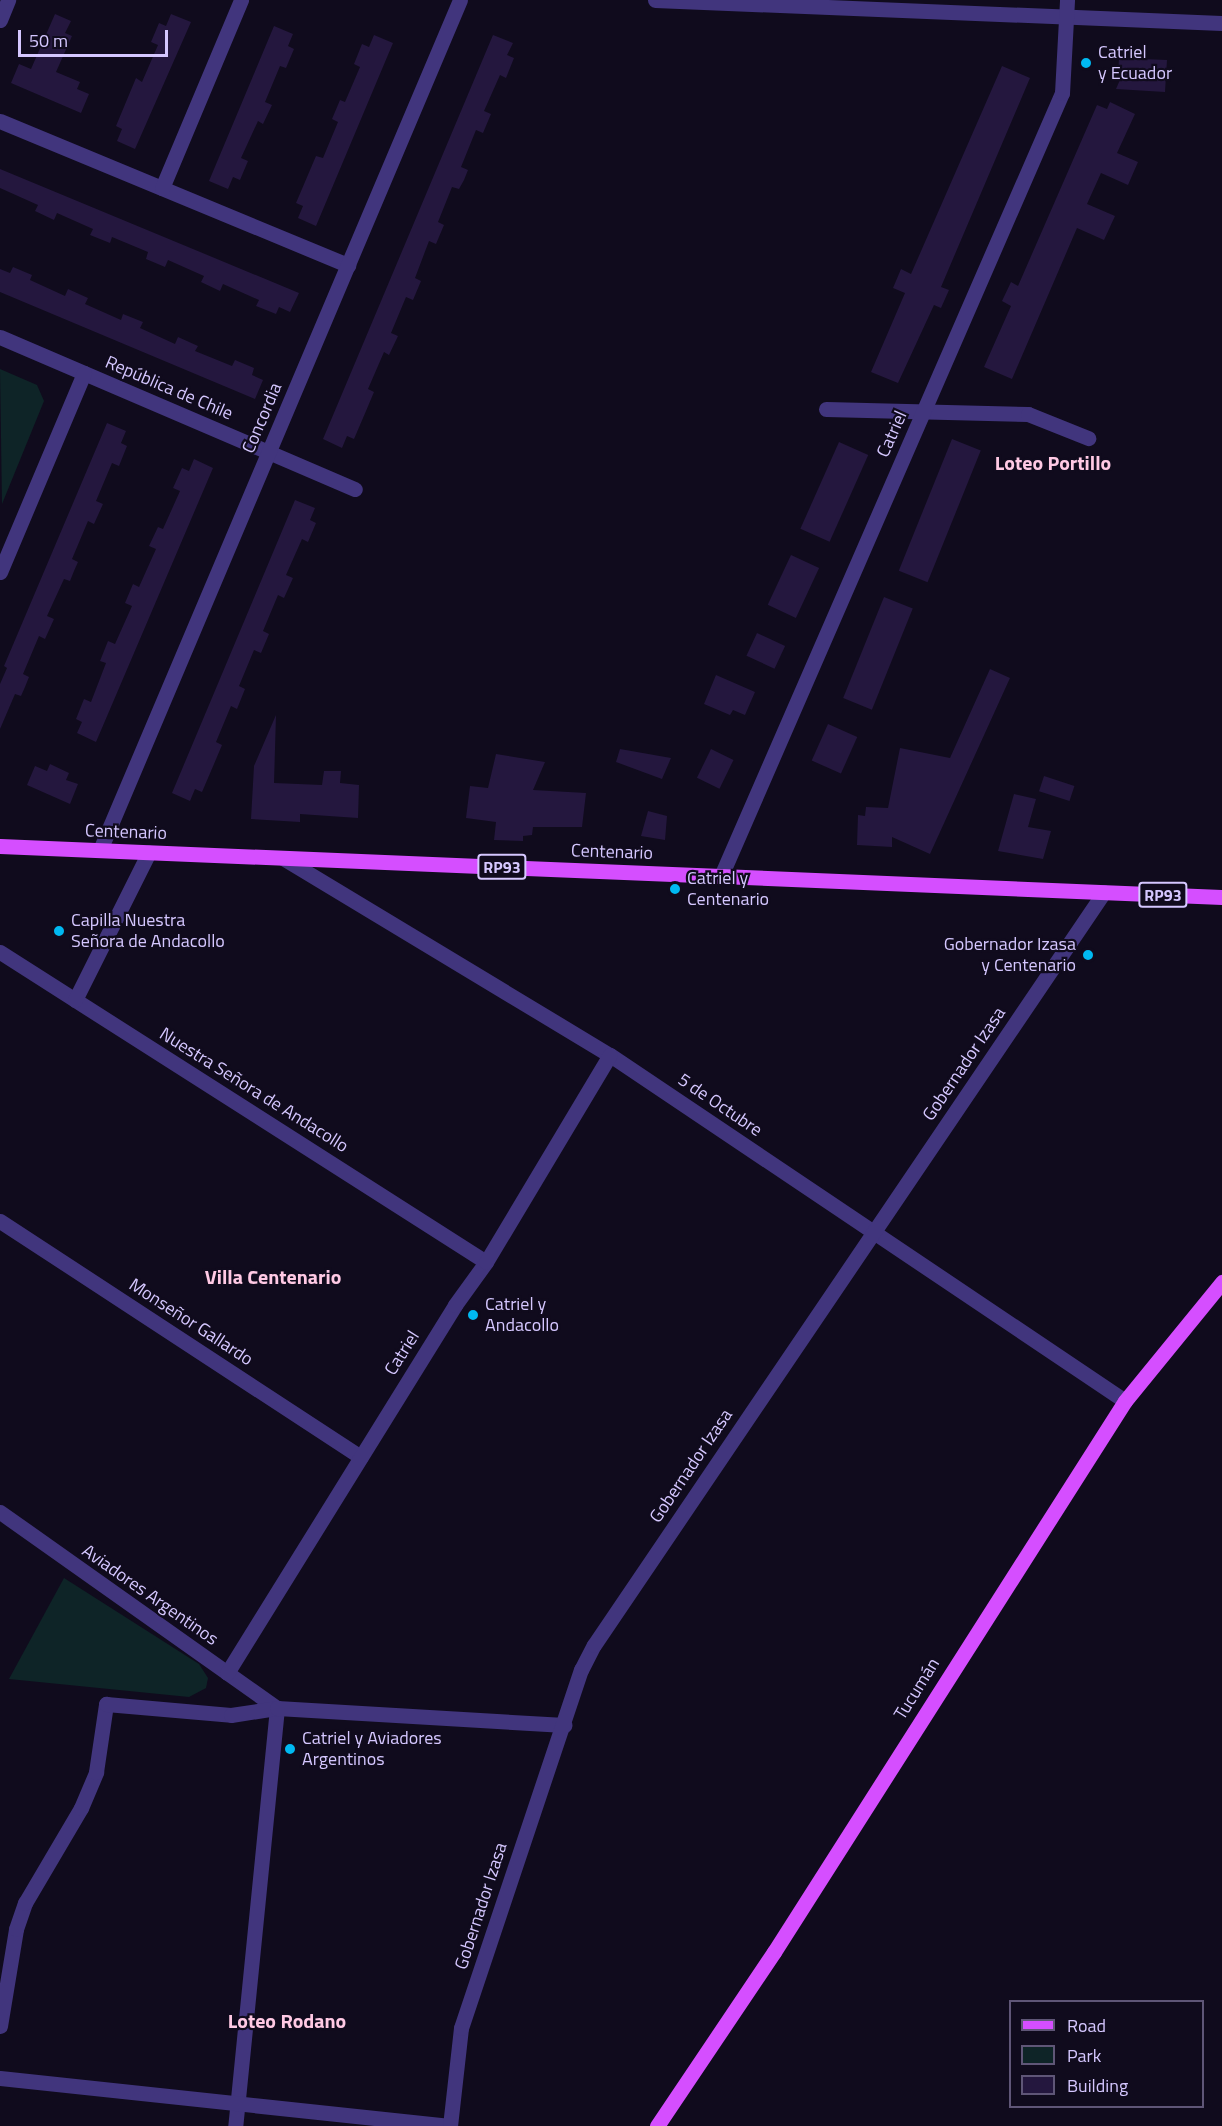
<!DOCTYPE html>
<html>
<head>
<meta charset="utf-8">
<style>
	body { margin:0 }
	#map { position:relative; width:1222px; height:2126px; overflow:hidden; background:#100b1d; font-family:"Titillium Web",sans-serif }
	div>[style] { position:absolute }
	.green>* { inset:0; background:#0e2427 }
	.building>* { inset:0; background:#24173e; transform-origin:0 0 }
	.minor>* { height:15px; margin:-7.5px; padding:0 7.5px; transform-origin:7.5px; border-radius:7.5px; background:#41357d }
	.major>* { height:15px; margin:-7.5px; padding:0 7.5px; transform-origin:7.5px; border-radius:7.5px; background:#d54eff }
	.dots>* { width:16px; height:16px; translate:-50% -50%; box-sizing:border-box; border:3px solid #100b1d; border-radius:50% }
	span { translate:-50% -50%; white-space:nowrap; text-align:center; line-height:1.15; -webkit-text-stroke:4.5px #100b1d; paint-order:stroke }
	.shield-label span { padding:2px 4px; background:#100b1d; border:2px solid; border-radius:4px; -webkit-text-stroke-width:0 }
	.shield-label { font-size:16px; color:#d5c7ff; font-weight:700 }
	.poi-label { font-size:18px; color:#d5c7ff }
	.left { translate:0 -50%; text-align:left }
	.right { translate:-100% -50%; text-align:right }
	.street-label { font-size:18px; color:#d5c7ff }
	.neighbourhood-label { font-size:20px; color:#ffc9e4; font-weight:700 }
	.legend { position:absolute; left:1009px; top:2000px; width:195px; height:108px; box-sizing:border-box; background:#100b1d; border:2px solid #5f5677; margin:0; padding:8px 10px; list-style:none; font-size:18px; color:#d5c7ff }
	.legend li { display:flex; align-items:center; gap:12px; height:30px }
	.legend b { width:30px; border:2px solid #5f5677 }
	.scale { position:absolute; left:18px; top:30px; width:150px; height:27px; box-sizing:border-box; border:3px solid #d5c7ff; border-top:0; padding-left:8px; font-size:18px; line-height:21px; white-space:nowrap; color:#d5c7ff; -webkit-text-stroke:4px #100b1d; paint-order:stroke }
</style>
</head>
<body>
<div id="map">
	<div class="green">
		<div style="clip-path:polygon(0 369px,37px 385px,44px 401px,2px 504px)"></div>
		<div style="clip-path:polygon(64px 1578px,199px 1664px,208px 1678px,206px 1688px,189px 1697px,9px 1679px)"></div>
	</div>
	<div class="building">
		<div style="clip-path:polygon(55px 14px,71px 21px,65px 33px,72px 36px,56px 72px,80px 82px,77px 89px,89px 94px,81px 113px,11px 83px,19px 64px,31px 69px)"></div>
		<div style="clip-path:polygon(171px 14px,191px 22px,135px 149px,117px 141px,122px 129px,116px 126px,136px 78px,142px 82px,158px 45px,151px 42px,159px 23px,166px 26px)"></div>
		<div style="clip-path:polygon(274px 26px,293px 34px,288px 46px,294px 49px,286px 68px,280px 66px,265px 102px,272px 105px,263px 124px,258px 121px,241px 158px,248px 161px,240px 180px,233px 177px,228px 189px,209px 181px)"></div>
		<div style="clip-path:polygon(374px 35px,393px 43px,316px 226px,298px 218px,303px 206px,296px 203px,316px 156px,323px 158px,338px 122px,332px 119px,340px 100px,345px 102px,360px 67px,354px 64px,362px 44px,369px 47px)"></div>
		<div style="clip-path:polygon(493px 35px,513px 43px,507px 55px,514px 58px,506px 78px,500px 75px,484px 111px,491px 114px,483px 133px,476px 130px,461px 167px,468px 170px,464px 180px,459px 189px,452px 187px,438px 222px,444px 225px,436px 244px,429px 241px,415px 278px,421px 281px,413px 300px,406px 297px,391px 333px,398px 336px,389px 355px,384px 352px,368px 389px,374px 392px,366px 411px,354px 439px,347px 436px,342px 448px,323px 439px)"></div>
		<div style="clip-path:polygon(1119px 58px,1167px 60px,1165px 92px,1116px 89px,1122px 75px,1118px 75px)"></div>
		<div style="clip-path:polygon(1002px 66px,1030px 78px,941px 287px,949px 290px,941px 308px,934px 305px,898px 383px,871px 372px,905px 293px,893px 288px,901px 269px,911px 274px)"></div>
		<div style="clip-path:polygon(1110px 102px,1135px 114px,1117px 153px,1138px 162px,1128px 185px,1101px 173px,1087px 204px,1115px 216px,1104px 240px,1077px 228px,1012px 379px,984px 367px,1011px 306px,1002px 301px,1011px 282px,1018px 286px,1097px 105px,1107px 109px)"></div>
		<div style="clip-path:polygon(0 169px,299px 293px,290px 312px,279px 307px,276px 314px,256px 306px,259px 300px,223px 284px,220px 291px,201px 282px,204px 276px,168px 260px,165px 267px,146px 259px,148px 252px,112px 237px,110px 243px,90px 235px,93px 229px,57px 213px,54px 220px,35px 211px,38px 205px,0 188px)"></div>
		<div style="clip-path:polygon(13px 267px,32px 275px,30px 280px,65px 296px,68px 289px,88px 298px,85px 304px,121px 320px,123px 314px,143px 322px,140px 328px,175px 344px,178px 337px,198px 346px,195px 351px,232px 366px,235px 360px,254px 368px,252px 375px,263px 380px,255px 399px,0 292px,0 269px,10px 273px)"></div>
		<div style="clip-path:polygon(107px 423px,126px 431px,121px 443px,127px 446px,119px 466px,112px 463px,96px 501px,103px 504px,94px 524px,88px 521px,72px 559px,78px 562px,74px 571px,70px 581px,64px 579px,47px 616px,54px 619px,45px 639px,39px 636px,23px 674px,29px 677px,25px 687px,21px 696px,15px 694px,0 729px,0 684px,7px 668px,4px 666px)"></div>
		<div style="left:952px;top:439px;width:31px;height:142px;rotate:22deg"></div>
		<div style="left:839px;top:442px;width:32px;height:95px;rotate:24deg"></div>
		<div style="clip-path:polygon(194px 459px,213px 468px,96px 742px,77px 733px,82px 722px,76px 719px,84px 699px,91px 702px,106px 663px,100px 661px,108px 641px,115px 644px,132px 606px,125px 603px,133px 584px,139px 587px,156px 549px,149px 546px,158px 527px,163px 529px,180px 491px,173px 488px,182px 468px,189px 471px)"></div>
		<div style="clip-path:polygon(295px 500px,315px 508px,310px 520px,316px 523px,308px 542px,302px 539px,286px 575px,293px 578px,284px 598px,278px 595px,263px 631px,269px 634px,261px 653px,254px 650px,239px 686px,245px 689px,237px 709px,231px 706px,216px 742px,222px 745px,214px 764px,202px 792px,195px 789px,190px 801px,172px 793px)"></div>
		<div style="left:791px;top:555px;width:31px;height:55px;rotate:25deg"></div>
		<div style="left:884px;top:597px;width:31px;height:109px;rotate:22deg"></div>
		<div style="left:757px;top:633px;width:31px;height:25px;rotate:25deg"></div>
		<div style="clip-path:polygon(990px 669px,1010px 678px,930px 854px,892px 837px,892px 847px,857px 845px,858px 815px,865px 816px,866px 807px,888px 808px,900px 748px,950px 758px)"></div>
		<div style="clip-path:polygon(716px 675px,755px 692px,745px 715px,733px 710px,730px 715px,704px 704px)"></div>
		<div style="clip-path:polygon(276px 715px,274px 783px,322px 785px,324px 771px,341px 771px,340px 783px,359px 785px,358px 818px,300px 814px,300px 822px,251px 819px,254px 766px)"></div>
		<div style="left:828px;top:724px;width:32px;height:40px;rotate:24deg"></div>
		<div style="clip-path:polygon(620px 749px,671px 758px,662px 779px,616px 762px)"></div>
		<div style="left:711px;top:749px;width:25px;height:32px;rotate:26deg"></div>
		<div style="clip-path:polygon(496px 754px,545px 762px,533px 790px,586px 793px,582px 827px,533px 827px,532px 835px,523px 836px,523px 841px,494px 840px,496px 822px,466px 818px,470px 786px,488px 788px)"></div>
		<div style="clip-path:polygon(50px 764px,69px 773px,66px 780px,78px 784px,70px 804px,27px 785px,35px 766px,47px 771px)"></div>
		<div style="left:1044px;top:776px;width:32px;height:16px;rotate:18deg"></div>
		<div style="clip-path:polygon(1014px 794px,1036px 799px,1028px 827px,1051px 831px,1043px 859px,998px 851px)"></div>
		<div style="clip-path:polygon(648px 811px,667px 816px,665px 840px,641px 836px)"></div>
	</div>
	<div class="minor">
		<div style="left:655px;top:0;width:567px;rotate:2.32deg"></div>
		<div style="left:0;top:20px;width:22px;rotate:-68deg"></div>
		<div style="left:0;top:121px;width:377px;rotate:22.5deg"></div>
		<div style="left:162px;top:188px;width:204px;rotate:-67.2deg"></div>
		<div style="left:0;top:337px;width:386px;rotate:23.2deg"></div>
		<div style="left:826px;top:409px;width:202px;rotate:1.4deg"></div>
		<div style="left:1028px;top:414px;width:65px;rotate:21.8deg"></div>
		<div style="left:0;top:572px;width:216px;rotate:-67.1deg"></div>
		<div style="left:100px;top:850px;width:923px;rotate:-67.05deg"></div>
		<div style="left:283px;top:858px;width:382px;rotate:31.1deg"></div>
		<div style="left:610px;top:1055px;width:620px;rotate:33.89deg"></div>
		<div style="left:721px;top:876px;width:854px;rotate:-66.47deg"></div>
		<div style="left:1062px;top:93px;width:93px;rotate:-86.9deg"></div>
		<div style="left:0;top:952px;width:576px;rotate:32.53deg"></div>
		<div style="left:75px;top:1000px;width:165px;rotate:-63.4deg"></div>
		<div style="left:0;top:1221px;width:431px;rotate:33.2deg"></div>
		<div style="left:0;top:1512px;width:339px;rotate:35.3deg"></div>
		<div style="left:277px;top:1708px;width:420px;rotate:95.7deg"></div>
		<div style="left:227px;top:1673px;width:433px;rotate:-58.2deg"></div>
		<div style="left:455px;top:1305px;width:53px;rotate:-54.2deg"></div>
		<div style="left:486px;top:1262px;width:241px;rotate:-59.1deg"></div>
		<div style="left:0;top:2026px;width:98px;rotate:-80.6deg"></div>
		<div style="left:16px;top:1929px;width:28px;rotate:-71deg"></div>
		<div style="left:25px;top:1903px;width:110px;rotate:-59.5deg"></div>
		<div style="left:81px;top:1808px;width:39px;rotate:-67deg"></div>
		<div style="left:96px;top:1772px;width:69px;rotate:-81.6deg"></div>
		<div style="left:106px;top:1704px;width:125px;rotate:5deg"></div>
		<div style="left:231px;top:1715px;width:47px;rotate:-8.7deg"></div>
		<div style="left:277px;top:1708px;width:288px;rotate:3.4deg"></div>
		<div style="left:0;top:2078px;width:450px;rotate:6.1deg"></div>
		<div style="left:450px;top:2126px;width:99px;rotate:-83.6deg"></div>
		<div style="left:461px;top:2028px;width:378px;rotate:-71.5deg"></div>
		<div style="left:581px;top:1670px;width:28px;rotate:-63deg"></div>
		<div style="left:594px;top:1645px;width:909px;rotate:-55.89deg"></div>
	</div>
	<div class="major">
		<div style="left:0;top:846px;width:1223px;rotate:2.39deg"></div>
		<div style="left:657px;top:2126px;width:210px;rotate:-56.1deg"></div>
		<div style="left:774px;top:1952px;width:653px;rotate:-57.5deg"></div>
		<div style="left:1125px;top:1401px;width:154px;rotate:-50.8deg"></div>
	</div>
	<div class="dots">
		<div style="left:1086px;top:63px;background:#00b9f2"></div>
		<div style="left:675px;top:889px;background:#00b9f2"></div>
		<div style="left:59px;top:931px;background:#00b9f2"></div>
		<div style="left:1088px;top:955px;background:#00b9f2"></div>
		<div style="left:473px;top:1315px;background:#00b9f2"></div>
		<div style="left:290px;top:1749px;background:#00b9f2"></div>
	</div>
	<div class="shield-label">
		<span style="left:502px;top:867px">RP93</span>
		<span style="left:1163px;top:895px">RP93</span>
	</div>
	<div class="poi-label">
		<span class="left" style="left:1098px;top:63px">Catriel<br>y Ecuador</span>
		<span class="left" style="left:687px;top:889px">Catriel y<br>Centenario</span>
		<span class="left" style="left:71px;top:931px">Capilla Nuestra<br>Señora de Andacollo</span>
		<span class="right" style="left:1076px;top:955px">Gobernador Izasa<br>y Centenario</span>
		<span class="left" style="left:485px;top:1315px">Catriel y<br>Andacollo</span>
		<span class="left" style="left:302px;top:1749px">Catriel y Aviadores<br>Argentinos</span>
	</div>
	<div class="street-label">
		<span style="left:169px;top:388px;rotate:23deg">República de Chile</span>
		<span style="left:262px;top:418px;rotate:-67deg">Concordia</span>
		<span style="left:892px;top:434px;rotate:-66deg">Catriel</span>
		<span style="left:126px;top:832px;rotate:2deg">Centenario</span>
		<span style="left:612px;top:852px;rotate:2deg">Centenario</span>
		<span style="left:964px;top:1064px;rotate:-56deg">Gobernador Izasa</span>
		<span style="left:254px;top:1090px;rotate:32deg">Nuestra Señora de Andacollo</span>
		<span style="left:720px;top:1105px;rotate:34deg">5 de Octubre</span>
		<span style="left:191px;top:1322px;rotate:33deg">Monseñor Gallardo</span>
		<span style="left:402px;top:1353px;rotate:-58deg">Catriel</span>
		<span style="left:691px;top:1466px;rotate:-56deg">Gobernador Izasa</span>
		<span style="left:150px;top:1595px;rotate:35deg">Aviadores Argentinos</span>
		<span style="left:917px;top:1689px;rotate:-58deg">Tucumán</span>
		<span style="left:481px;top:1906px;rotate:-72deg">Gobernador Izasa</span>
	</div>
	<div class="neighbourhood-label">
		<span style="left:1053px;top:462px">Loteo Portillo</span>
		<span style="left:273px;top:1276px">Villa Centenario</span>
		<span style="left:287px;top:2020px">Loteo Rodano</span>
	</div>
	<ul class="legend">
	<li><b style="height:8px;background:#d54eff"></b>Road</li>
	<li><b style="height:16px;background:#0e2427"></b>Park</li>
	<li><b style="height:16px;background:#24173e"></b>Building</li>
	</ul>
	<div class="scale">50 m</div>
</div>
</body>
</html>
